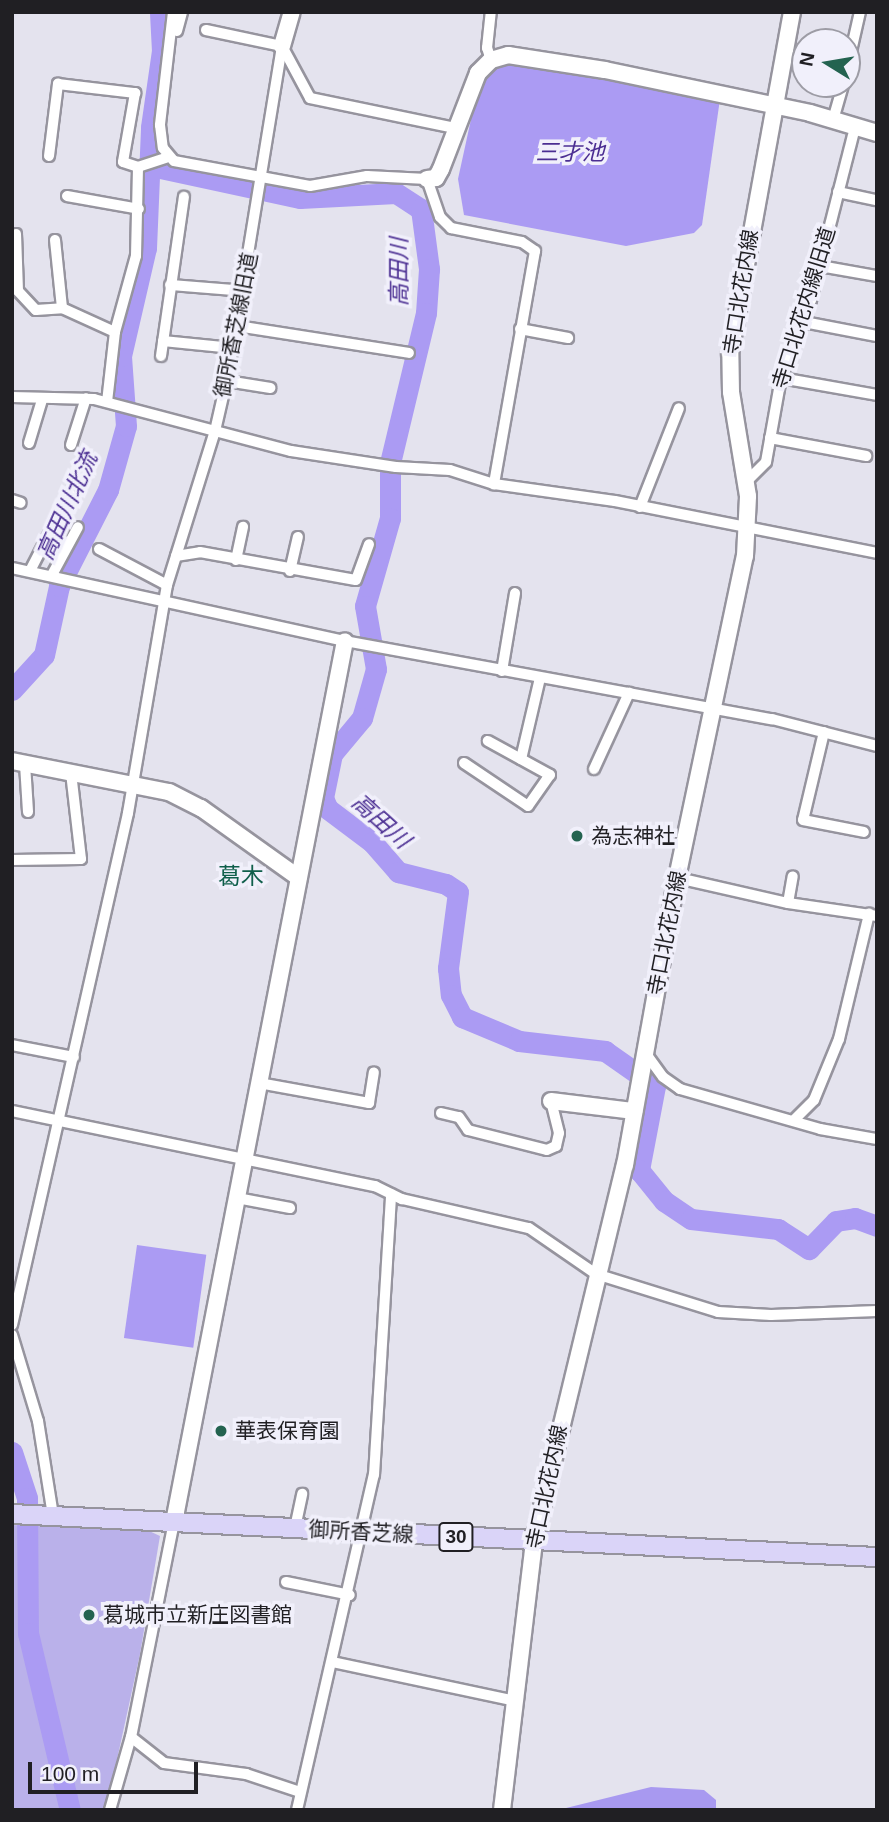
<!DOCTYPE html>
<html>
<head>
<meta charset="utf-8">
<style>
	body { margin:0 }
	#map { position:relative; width:889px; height:1822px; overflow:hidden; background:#e4e3ee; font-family:Helvetica,"Noto Sans JP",sans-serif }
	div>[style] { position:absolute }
	.green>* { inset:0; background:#bab1ea }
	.forest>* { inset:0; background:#a899f0 }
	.water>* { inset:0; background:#ab9bf3; transform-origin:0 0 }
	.river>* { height:21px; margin:-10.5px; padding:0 10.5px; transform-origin:10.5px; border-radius:10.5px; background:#ab9bf3 }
	.roads { filter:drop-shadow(2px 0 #96949e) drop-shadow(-2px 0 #96949e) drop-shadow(0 2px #96949e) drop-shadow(0 -2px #96949e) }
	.street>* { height:10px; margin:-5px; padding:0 5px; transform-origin:5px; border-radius:5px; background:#fff }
	.secondary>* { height:16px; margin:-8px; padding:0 8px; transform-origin:8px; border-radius:8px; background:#fff }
	.primary>* { height:18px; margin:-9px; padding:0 9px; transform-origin:9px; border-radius:9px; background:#dad4f8 }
	.dots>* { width:19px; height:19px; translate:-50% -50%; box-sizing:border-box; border:4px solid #f1f0fb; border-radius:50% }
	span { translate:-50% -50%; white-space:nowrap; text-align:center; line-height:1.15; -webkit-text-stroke:7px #f1f0fb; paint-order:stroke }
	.shield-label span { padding:2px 5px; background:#f1f0fb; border:2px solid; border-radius:5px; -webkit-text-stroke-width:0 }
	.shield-label { font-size:19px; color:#201f23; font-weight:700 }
	.street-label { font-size:21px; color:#201f23 }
	.poi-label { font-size:21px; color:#201f23 }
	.left { translate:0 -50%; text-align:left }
	.water-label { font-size:23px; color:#4b2e92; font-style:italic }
	.neighbourhood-label { font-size:23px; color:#105f4b }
	.frame { position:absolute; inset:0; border:14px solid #201f23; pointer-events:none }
	.north { position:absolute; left:791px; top:28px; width:70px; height:70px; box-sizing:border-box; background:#f1f0fb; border:2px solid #9d9ca5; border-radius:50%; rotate:281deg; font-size:19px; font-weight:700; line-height:28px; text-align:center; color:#201f23 }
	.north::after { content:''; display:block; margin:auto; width:24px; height:32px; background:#246350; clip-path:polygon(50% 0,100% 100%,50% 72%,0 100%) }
	.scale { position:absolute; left:28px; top:1762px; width:170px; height:32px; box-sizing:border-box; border:4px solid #201f23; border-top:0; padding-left:9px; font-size:21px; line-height:24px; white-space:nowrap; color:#201f23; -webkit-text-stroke:5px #f1f0fb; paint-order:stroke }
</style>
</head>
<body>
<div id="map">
	<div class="green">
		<div style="clip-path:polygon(12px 1525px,147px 1530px,160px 1536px,140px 1654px,106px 1810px,12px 1810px)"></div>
	</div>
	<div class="forest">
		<div style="clip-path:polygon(651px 1787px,704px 1790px,716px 1800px,716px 1810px,558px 1810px)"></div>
	</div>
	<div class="water">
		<div style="clip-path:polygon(505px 63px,582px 71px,720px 99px,702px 225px,694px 233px,626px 246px,464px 215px,458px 179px,475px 101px,487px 73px)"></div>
		<div style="left:137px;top:1245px;width:70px;height:94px;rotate:8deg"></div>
	</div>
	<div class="river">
		<div style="left:151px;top:166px;width:152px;rotate:12.1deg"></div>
		<div style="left:300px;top:198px;width:96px;rotate:-3deg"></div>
		<div style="left:396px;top:193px;width:30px;rotate:33deg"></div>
		<div style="left:421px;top:209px;width:61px;rotate:82.4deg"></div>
		<div style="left:429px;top:269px;width:44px;rotate:93.9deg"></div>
		<div style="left:426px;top:313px;width:154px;rotate:103.5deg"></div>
		<div style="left:390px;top:463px;width:55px;rotate:90deg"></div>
		<div style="left:390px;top:518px;width:91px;rotate:105.9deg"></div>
		<div style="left:365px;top:606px;width:64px;rotate:80.1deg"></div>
		<div style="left:376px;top:669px;width:51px;rotate:105.9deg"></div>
		<div style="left:362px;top:718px;width:47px;rotate:129.8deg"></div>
		<div style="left:332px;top:754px;width:45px;rotate:101.6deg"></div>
		<div style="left:323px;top:798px;width:12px;rotate:66deg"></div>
		<div style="left:328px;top:809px;width:55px;rotate:36.9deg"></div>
		<div style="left:372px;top:842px;width:40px;rotate:49deg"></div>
		<div style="left:398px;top:872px;width:49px;rotate:14deg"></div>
		<div style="left:446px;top:884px;width:14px;rotate:34deg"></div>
		<div style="left:458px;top:892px;width:77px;rotate:97.5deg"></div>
		<div style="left:448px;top:968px;width:27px;rotate:84deg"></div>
		<div style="left:451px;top:995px;width:25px;rotate:63deg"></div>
		<div style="left:462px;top:1017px;width:62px;rotate:22.8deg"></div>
		<div style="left:519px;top:1041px;width:87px;rotate:6.6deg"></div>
		<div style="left:605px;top:1051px;width:61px;rotate:35deg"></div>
		<div style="left:655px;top:1086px;width:86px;rotate:100.8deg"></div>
		<div style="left:639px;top:1170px;width:40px;rotate:51deg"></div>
		<div style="left:664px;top:1201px;width:32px;rotate:34deg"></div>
		<div style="left:691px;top:1219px;width:88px;rotate:6.6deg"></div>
		<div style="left:778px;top:1229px;width:37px;rotate:33deg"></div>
		<div style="left:809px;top:1249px;width:39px;rotate:-46deg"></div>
		<div style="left:836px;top:1221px;width:19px;rotate:-9deg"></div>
		<div style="left:855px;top:1218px;width:23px;rotate:20deg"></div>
		<div style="left:12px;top:690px;width:47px;rotate:-47.6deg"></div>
		<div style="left:44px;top:655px;width:71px;rotate:-77.7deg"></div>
		<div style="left:59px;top:586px;width:108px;rotate:-63deg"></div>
		<div style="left:108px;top:490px;width:66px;rotate:-74.3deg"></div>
		<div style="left:126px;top:426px;width:70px;rotate:-94.1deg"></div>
		<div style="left:121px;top:356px;width:111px;rotate:-77deg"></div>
		<div style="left:146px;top:248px;width:121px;rotate:-87.6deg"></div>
		<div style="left:151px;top:127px;width:77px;rotate:-81.8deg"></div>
		<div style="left:162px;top:51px;width:39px;rotate:-93deg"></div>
		<div style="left:12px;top:1452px;width:48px;rotate:71.9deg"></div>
		<div style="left:27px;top:1498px;width:135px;rotate:89.6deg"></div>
		<div style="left:28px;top:1633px;width:182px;rotate:76.7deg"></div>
	</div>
	<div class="roads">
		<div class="street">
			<div style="left:173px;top:12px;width:114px;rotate:96.6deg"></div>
			<div style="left:160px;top:125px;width:23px;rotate:83deg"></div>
			<div style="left:163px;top:148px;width:17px;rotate:50deg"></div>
			<div style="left:174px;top:161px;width:138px;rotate:10.4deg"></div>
			<div style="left:310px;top:186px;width:58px;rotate:-10deg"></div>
			<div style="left:367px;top:176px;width:60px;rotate:2.9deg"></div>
			<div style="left:427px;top:179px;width:40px;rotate:71.1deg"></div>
			<div style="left:440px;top:217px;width:16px;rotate:45deg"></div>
			<div style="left:451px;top:228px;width:72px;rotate:11.2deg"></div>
			<div style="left:522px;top:242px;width:16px;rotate:35deg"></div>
			<div style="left:535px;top:251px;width:237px;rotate:100deg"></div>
			<div style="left:206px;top:30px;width:78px;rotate:11.9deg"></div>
			<div style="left:282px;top:46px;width:59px;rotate:61.7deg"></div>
			<div style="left:310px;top:98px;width:148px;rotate:11.7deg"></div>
			<div style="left:177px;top:31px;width:20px;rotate:-75deg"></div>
			<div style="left:491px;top:60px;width:13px;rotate:-108deg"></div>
			<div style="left:487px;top:48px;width:36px;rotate:-84deg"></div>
			<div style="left:847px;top:69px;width:58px;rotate:-77.2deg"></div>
			<div style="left:833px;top:120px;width:37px;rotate:-74deg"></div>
			<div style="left:49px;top:156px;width:73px;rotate:-82.9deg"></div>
			<div style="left:58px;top:84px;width:78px;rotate:6.7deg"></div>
			<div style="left:135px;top:93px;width:70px;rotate:99.9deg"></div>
			<div style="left:123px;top:162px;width:16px;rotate:18deg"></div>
			<div style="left:838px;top:192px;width:40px;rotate:12deg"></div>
			<div style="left:67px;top:196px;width:73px;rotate:10.2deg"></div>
			<div style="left:16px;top:234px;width:57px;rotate:88deg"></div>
			<div style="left:18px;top:291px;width:26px;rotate:47deg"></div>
			<div style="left:36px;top:310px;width:26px;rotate:-4deg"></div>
			<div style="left:62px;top:308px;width:58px;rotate:24.4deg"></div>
			<div style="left:55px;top:240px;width:68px;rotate:84.1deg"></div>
			<div style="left:820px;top:266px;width:58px;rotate:10deg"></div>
			<div style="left:170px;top:285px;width:74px;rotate:4.6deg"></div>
			<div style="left:804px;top:322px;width:74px;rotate:10.9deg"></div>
			<div style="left:237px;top:326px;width:174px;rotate:8.9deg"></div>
			<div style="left:520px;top:329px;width:49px;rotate:10.6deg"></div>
			<div style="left:163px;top:341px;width:70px;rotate:5.7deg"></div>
			<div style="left:161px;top:356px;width:161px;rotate:-81.8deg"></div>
			<div style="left:781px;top:378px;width:97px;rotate:10deg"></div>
			<div style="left:227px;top:381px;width:44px;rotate:9.2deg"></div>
			<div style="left:12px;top:397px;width:82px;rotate:1.4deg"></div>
			<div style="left:94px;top:399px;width:204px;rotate:14.8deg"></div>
			<div style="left:291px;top:451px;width:106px;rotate:8.7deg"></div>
			<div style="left:396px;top:467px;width:54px;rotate:3.2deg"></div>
			<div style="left:450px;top:470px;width:46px;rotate:17.7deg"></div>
			<div style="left:494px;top:484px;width:122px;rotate:8deg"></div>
			<div style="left:615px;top:501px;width:267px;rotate:11.2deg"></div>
			<div style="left:107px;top:402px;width:70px;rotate:-83.5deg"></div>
			<div style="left:115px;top:332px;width:79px;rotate:-74.6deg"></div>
			<div style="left:136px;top:256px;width:89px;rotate:-88.7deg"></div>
			<div style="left:138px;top:167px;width:32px;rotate:-18deg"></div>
			<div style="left:770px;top:438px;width:98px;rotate:10.6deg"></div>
			<div style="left:29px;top:443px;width:45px;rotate:-73.2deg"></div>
			<div style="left:71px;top:445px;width:49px;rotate:-72.3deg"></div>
			<div style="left:746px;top:482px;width:28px;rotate:-45deg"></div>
			<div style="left:766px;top:462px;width:85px;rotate:-79.9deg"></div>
			<div style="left:781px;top:378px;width:84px;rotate:-69deg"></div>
			<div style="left:811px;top:300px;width:179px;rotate:-75.7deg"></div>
			<div style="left:12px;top:500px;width:9px;rotate:18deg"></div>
			<div style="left:640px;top:507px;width:106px;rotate:-68.5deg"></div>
			<div style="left:99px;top:549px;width:77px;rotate:27.9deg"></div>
			<div style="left:176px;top:556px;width:24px;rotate:-9deg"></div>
			<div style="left:200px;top:552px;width:158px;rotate:10.2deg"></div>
			<div style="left:356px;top:580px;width:38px;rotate:-70deg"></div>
			<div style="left:236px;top:560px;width:34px;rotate:-78deg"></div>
			<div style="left:12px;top:568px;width:341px;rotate:12.4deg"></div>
			<div style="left:345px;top:641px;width:434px;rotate:10.4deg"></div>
			<div style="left:772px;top:719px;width:108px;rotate:14.4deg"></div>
			<div style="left:31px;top:569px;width:85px;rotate:-62.8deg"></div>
			<div style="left:290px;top:571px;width:35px;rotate:-77deg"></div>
			<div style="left:53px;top:573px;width:52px;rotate:-61.5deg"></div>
			<div style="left:502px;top:671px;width:79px;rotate:-80.5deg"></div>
			<div style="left:824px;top:732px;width:90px;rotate:103.4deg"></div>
			<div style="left:803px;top:820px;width:62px;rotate:11.1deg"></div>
			<div style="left:521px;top:759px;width:83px;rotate:-76.8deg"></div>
			<div style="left:464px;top:763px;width:77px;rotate:33.9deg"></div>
			<div style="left:528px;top:806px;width:38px;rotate:-55deg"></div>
			<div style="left:550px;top:775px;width:71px;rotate:-151.3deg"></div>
			<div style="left:25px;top:764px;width:48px;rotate:86.4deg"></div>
			<div style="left:594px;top:769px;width:84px;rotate:-65.3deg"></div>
			<div style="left:12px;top:860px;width:69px;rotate:-0.8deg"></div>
			<div style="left:81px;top:859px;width:88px;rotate:-96.6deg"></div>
			<div style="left:678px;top:878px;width:113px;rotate:12.8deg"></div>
			<div style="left:788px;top:903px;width:90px;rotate:8.3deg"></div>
			<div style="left:788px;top:903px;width:27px;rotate:-80deg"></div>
			<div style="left:12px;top:1045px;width:63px;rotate:11deg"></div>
			<div style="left:644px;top:1051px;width:32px;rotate:54deg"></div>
			<div style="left:663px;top:1077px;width:21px;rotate:35deg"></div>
			<div style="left:680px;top:1089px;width:146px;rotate:15.9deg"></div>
			<div style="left:820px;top:1129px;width:58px;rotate:10deg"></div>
			<div style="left:259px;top:1083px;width:112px;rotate:10.3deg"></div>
			<div style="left:369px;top:1103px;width:31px;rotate:-81deg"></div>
			<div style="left:12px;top:1111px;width:371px;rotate:11.7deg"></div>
			<div style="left:375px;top:1186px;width:30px;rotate:26deg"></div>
			<div style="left:402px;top:1199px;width:130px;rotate:12.9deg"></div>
			<div style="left:529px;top:1228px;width:81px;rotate:34.5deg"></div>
			<div style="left:596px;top:1274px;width:128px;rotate:17.3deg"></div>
			<div style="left:718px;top:1312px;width:53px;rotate:3.2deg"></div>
			<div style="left:771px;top:1315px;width:106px;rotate:-2.2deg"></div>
			<div style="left:441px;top:1113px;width:18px;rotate:13deg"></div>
			<div style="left:459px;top:1117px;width:16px;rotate:55deg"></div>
			<div style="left:468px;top:1130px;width:81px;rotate:14.2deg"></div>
			<div style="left:547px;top:1150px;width:10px;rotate:-24deg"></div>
			<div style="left:556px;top:1146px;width:13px;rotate:-77deg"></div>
			<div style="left:559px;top:1133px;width:33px;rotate:-104deg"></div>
			<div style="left:794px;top:1120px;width:28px;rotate:-45deg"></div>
			<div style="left:814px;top:1100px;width:66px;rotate:-67.7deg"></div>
			<div style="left:839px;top:1039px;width:129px;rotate:-76.5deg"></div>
			<div style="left:237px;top:1198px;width:54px;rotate:10.7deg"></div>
			<div style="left:12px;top:1325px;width:525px;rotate:-77.23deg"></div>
			<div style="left:128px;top:813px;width:231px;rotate:-80.3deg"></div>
			<div style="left:167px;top:585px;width:161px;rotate:-72.7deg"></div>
			<div style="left:215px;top:431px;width:63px;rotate:-77.1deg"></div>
			<div style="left:229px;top:370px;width:328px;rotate:-80.7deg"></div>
			<div style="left:12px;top:1335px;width:90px;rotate:73.2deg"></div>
			<div style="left:38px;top:1421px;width:96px;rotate:81deg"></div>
			<div style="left:295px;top:1528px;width:35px;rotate:-78deg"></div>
			<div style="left:286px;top:1582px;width:65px;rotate:11.5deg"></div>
			<div style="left:332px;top:1662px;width:187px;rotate:12deg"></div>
			<div style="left:131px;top:1737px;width:42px;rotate:38.2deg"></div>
			<div style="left:164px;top:1763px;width:83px;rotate:7.6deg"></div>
			<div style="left:246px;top:1774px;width:57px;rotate:18.4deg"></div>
			<div style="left:110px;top:1810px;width:76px;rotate:-74deg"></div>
			<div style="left:131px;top:1737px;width:219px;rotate:-78.7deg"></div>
			<div style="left:297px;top:1810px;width:344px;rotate:-77.1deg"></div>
			<div style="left:374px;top:1475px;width:281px;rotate:-86.5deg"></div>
		</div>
		<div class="secondary">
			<div style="left:282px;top:46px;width:35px;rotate:-74deg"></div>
			<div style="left:427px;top:179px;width:9px;rotate:-6deg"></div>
			<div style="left:436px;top:178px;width:10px;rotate:-61deg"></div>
			<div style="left:441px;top:169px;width:103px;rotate:-68.9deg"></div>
			<div style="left:478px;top:73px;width:18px;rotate:-45deg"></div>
			<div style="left:491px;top:60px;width:18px;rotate:-16deg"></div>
			<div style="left:508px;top:55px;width:98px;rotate:8.8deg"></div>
			<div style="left:605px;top:70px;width:209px;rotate:11.8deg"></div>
			<div style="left:810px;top:113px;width:70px;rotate:16.6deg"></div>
			<div style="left:12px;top:761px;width:160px;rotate:11.2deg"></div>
			<div style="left:169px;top:792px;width:36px;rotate:27deg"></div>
			<div style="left:201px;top:808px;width:120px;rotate:35.5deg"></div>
			<div style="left:551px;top:1101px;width:84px;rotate:6.9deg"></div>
			<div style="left:174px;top:1522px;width:897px;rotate:-79.02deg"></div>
			<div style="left:502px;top:1810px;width:272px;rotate:-83.2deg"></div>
			<div style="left:534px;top:1540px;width:386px;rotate:-76.4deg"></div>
			<div style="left:625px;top:1165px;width:277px;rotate:-79.8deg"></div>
			<div style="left:674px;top:892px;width:343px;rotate:-78.1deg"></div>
			<div style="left:745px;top:556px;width:60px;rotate:-87.1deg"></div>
			<div style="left:748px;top:496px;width:105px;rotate:-99.3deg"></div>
			<div style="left:731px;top:392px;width:39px;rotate:-91deg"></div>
			<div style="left:730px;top:353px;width:347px;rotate:-79.7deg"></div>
		</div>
		<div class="primary">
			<div style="left:12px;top:1514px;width:866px;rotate:2.85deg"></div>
		</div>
	</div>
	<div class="dots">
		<div style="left:577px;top:836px;background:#246350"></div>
		<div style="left:221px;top:1431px;background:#246350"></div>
		<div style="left:89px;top:1615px;background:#246350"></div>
	</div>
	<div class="shield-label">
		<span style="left:456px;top:1537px">30</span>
	</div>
	<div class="street-label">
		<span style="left:741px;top:292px;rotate:-81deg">寺口北花内線</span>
		<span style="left:804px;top:308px;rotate:-73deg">寺口北花内線旧道</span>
		<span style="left:236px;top:325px;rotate:-79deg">御所香芝線旧道</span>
		<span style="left:667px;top:933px;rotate:-79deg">寺口北花内線</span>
		<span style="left:547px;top:1487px;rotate:-78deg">寺口北花内線</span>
		<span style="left:361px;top:1532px;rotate:3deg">御所香芝線</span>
	</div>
	<div class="poi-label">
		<span class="left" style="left:591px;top:836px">為志神社</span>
		<span class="left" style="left:235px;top:1431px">華表保育園</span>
		<span class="left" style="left:103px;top:1615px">葛城市立新庄図書館</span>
	</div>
	<div class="water-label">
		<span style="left:570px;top:152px">三才池</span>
		<span style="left:399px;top:272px;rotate:-90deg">高田川</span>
		<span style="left:67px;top:506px;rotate:-66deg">高田川北流</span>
		<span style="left:381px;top:821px;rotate:42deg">高田川</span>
	</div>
	<div class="neighbourhood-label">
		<span style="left:241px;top:876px">葛木</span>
	</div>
	<div class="frame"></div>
	<div class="north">N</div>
	<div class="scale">100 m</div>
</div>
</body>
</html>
